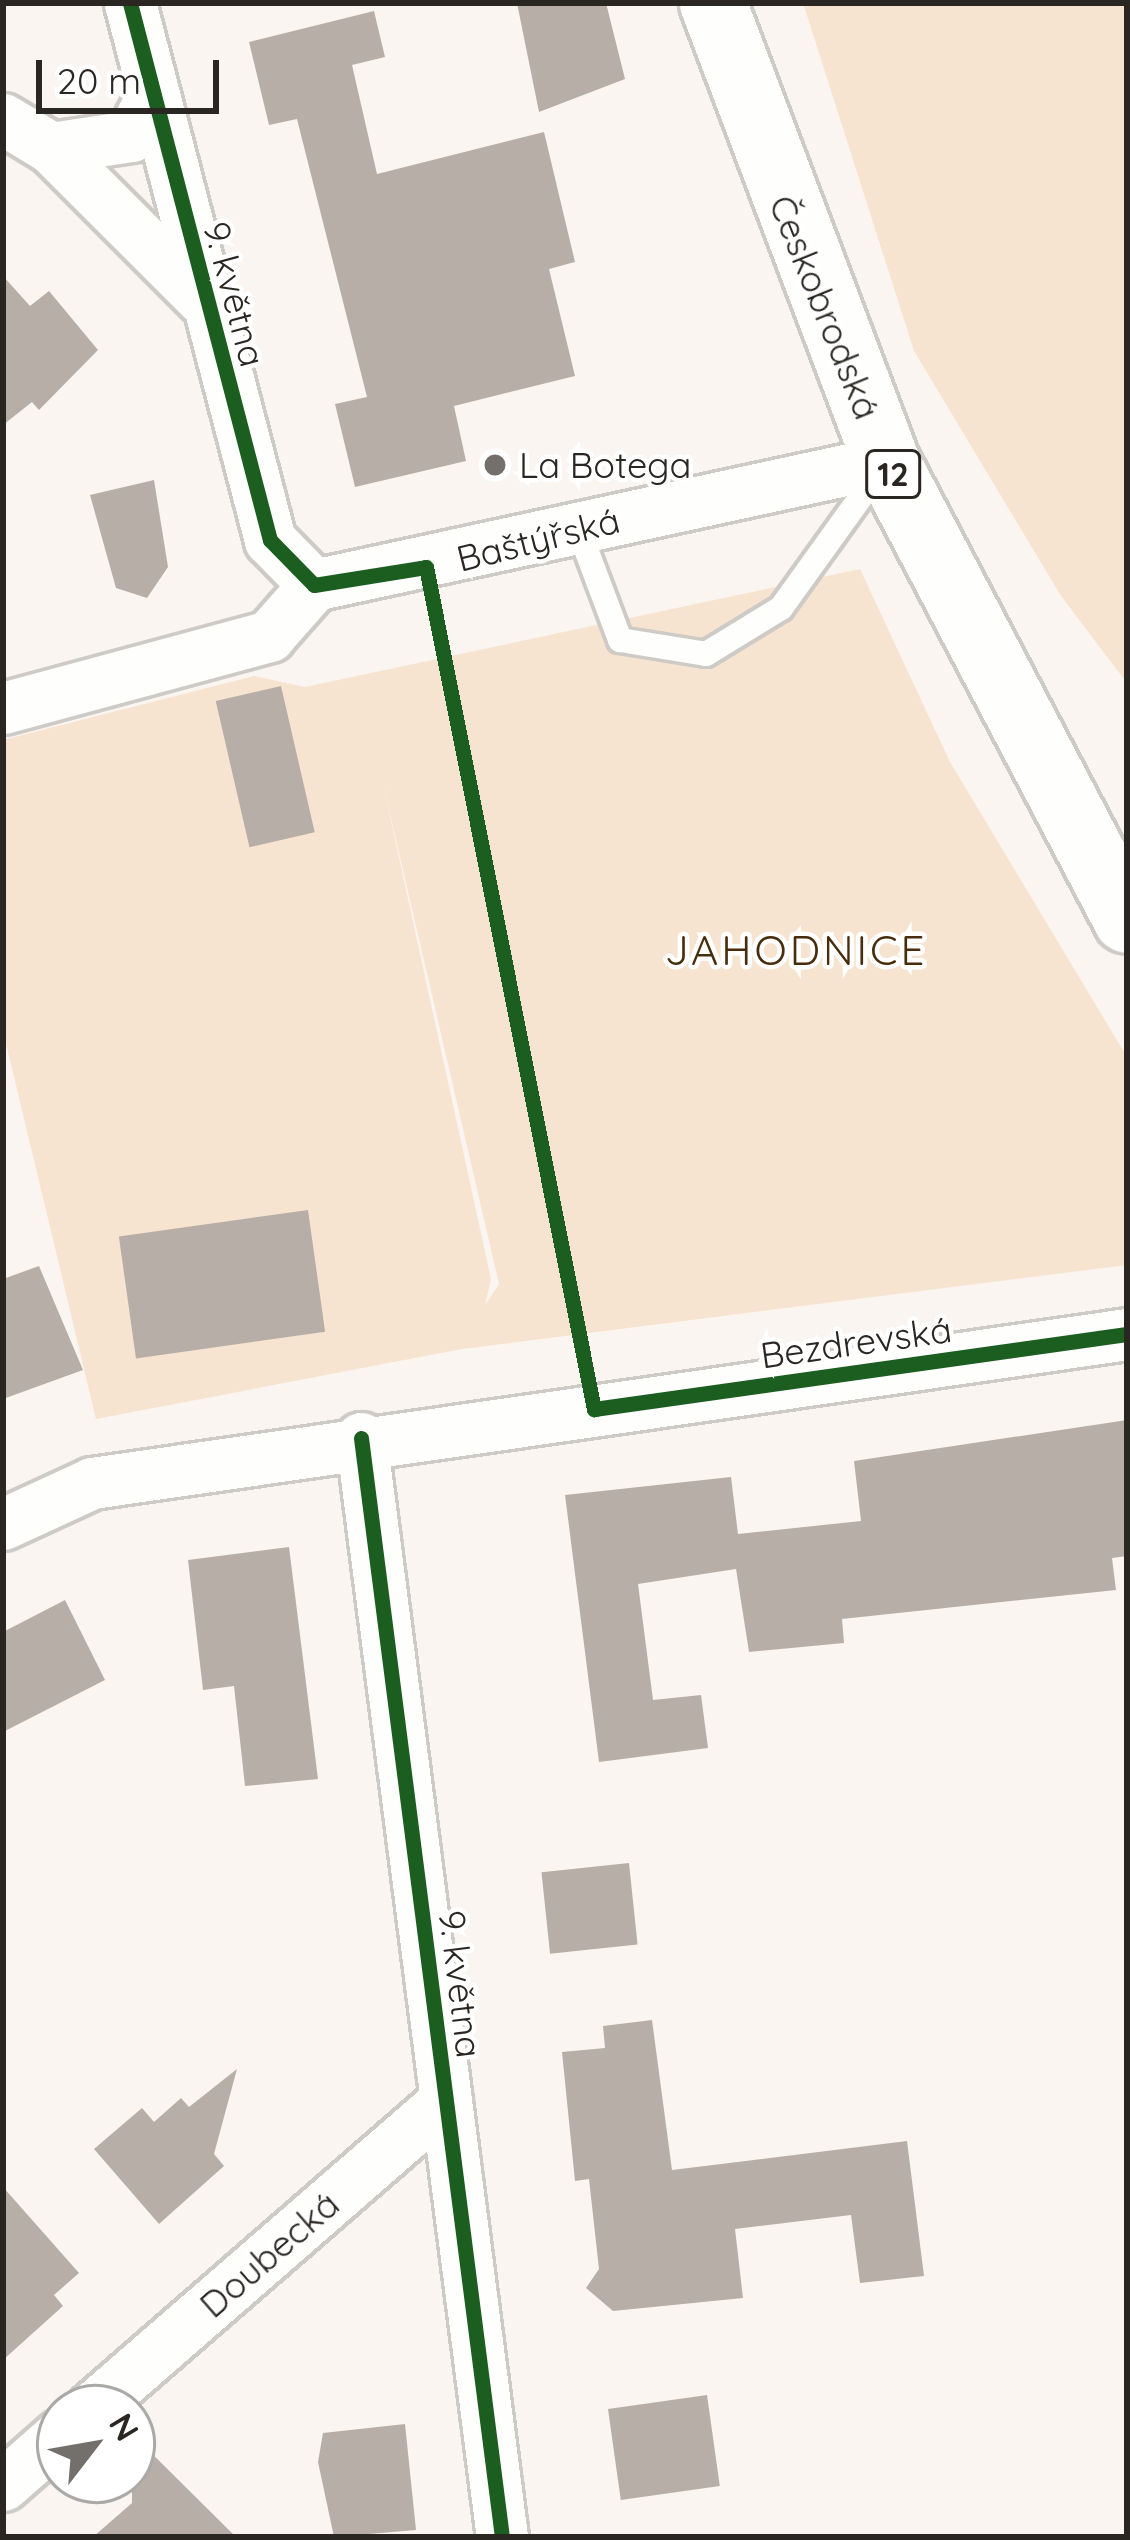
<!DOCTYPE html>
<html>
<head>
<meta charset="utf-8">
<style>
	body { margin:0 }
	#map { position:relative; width:1130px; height:2540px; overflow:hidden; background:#faf5f0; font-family:Quicksand,sans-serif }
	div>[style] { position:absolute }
	.green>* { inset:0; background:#f7e4d0 }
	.building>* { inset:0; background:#b7afa7; transform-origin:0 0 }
	.roads { filter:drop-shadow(3px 0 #cecac6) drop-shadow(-3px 0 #cecac6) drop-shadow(0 3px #cecac6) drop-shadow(0 -3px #cecac6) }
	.lane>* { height:24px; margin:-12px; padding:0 12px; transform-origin:12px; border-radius:12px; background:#fefefd }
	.street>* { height:51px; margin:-25.5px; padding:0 25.5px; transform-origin:25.5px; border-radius:25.5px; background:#fefefd }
	.primary>* { height:66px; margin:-33px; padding:0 33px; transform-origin:33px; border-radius:33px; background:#fefefd }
	.cycleway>* { height:15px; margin:-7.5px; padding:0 7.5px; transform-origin:7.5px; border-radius:7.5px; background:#1b5e20 }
	.dots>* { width:33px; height:33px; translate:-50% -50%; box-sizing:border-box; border:6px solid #fff; border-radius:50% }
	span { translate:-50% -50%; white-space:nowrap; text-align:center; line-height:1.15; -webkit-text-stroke:9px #fff; paint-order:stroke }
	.shield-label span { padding:3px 9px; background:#fff; border:3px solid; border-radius:9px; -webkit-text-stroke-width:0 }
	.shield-label { font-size:33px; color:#2a2723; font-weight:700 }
	.street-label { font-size:36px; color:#2a2723 }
	.poi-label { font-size:36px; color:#2a2723 }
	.left { translate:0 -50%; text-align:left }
	.quarter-label { font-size:42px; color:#472d0b; letter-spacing:3px }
	.frame { position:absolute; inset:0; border:6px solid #2a2723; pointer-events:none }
	.north { position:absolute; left:36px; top:2384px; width:120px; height:120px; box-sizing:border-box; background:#fff; border:3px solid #aaa9a7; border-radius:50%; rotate:59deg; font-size:33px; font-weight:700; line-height:48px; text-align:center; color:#2a2723 }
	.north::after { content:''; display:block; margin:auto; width:42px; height:54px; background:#736f6b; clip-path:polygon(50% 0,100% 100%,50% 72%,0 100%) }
	.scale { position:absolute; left:36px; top:60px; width:183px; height:54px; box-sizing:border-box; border:6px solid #2a2723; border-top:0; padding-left:15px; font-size:36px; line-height:42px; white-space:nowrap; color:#2a2723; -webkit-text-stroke:9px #fff; paint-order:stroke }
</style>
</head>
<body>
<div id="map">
	<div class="green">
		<div style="clip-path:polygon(803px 3px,1127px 3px,1127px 683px,1061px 596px,914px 351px)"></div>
		<div style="clip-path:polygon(evenodd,860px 569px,950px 762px,1127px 1057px,1127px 1265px,462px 1349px,96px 1419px,3px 1031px,3px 740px,254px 676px,305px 687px,860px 569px,383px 784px,499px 1284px,485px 1305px,491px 1279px,383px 784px)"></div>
	</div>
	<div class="building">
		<div style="clip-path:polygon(517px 3px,606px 3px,625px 79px,539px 112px)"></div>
		<div style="clip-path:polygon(374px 11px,385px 57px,352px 65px,377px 174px,544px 132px,575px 262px,549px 269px,575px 376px,454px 406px,466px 461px,355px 487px,335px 404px,367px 397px,297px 119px,269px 125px,249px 42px)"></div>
		<div style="clip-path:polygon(3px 276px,30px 306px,49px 291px,98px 350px,39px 410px,32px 402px,3px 425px)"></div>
		<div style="clip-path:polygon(154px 480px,168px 567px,147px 598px,116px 588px,90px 495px)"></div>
		<div style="left:281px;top:686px;width:150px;height:67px;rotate:77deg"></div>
		<div style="left:308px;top:1210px;width:123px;height:191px;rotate:82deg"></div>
		<div style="clip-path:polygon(39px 1266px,83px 1370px,3px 1399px,3px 1279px)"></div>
		<div style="clip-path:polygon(1127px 1420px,1127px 1556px,1112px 1558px,1116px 1590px,842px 1619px,844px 1643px,749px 1652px,736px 1569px,638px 1584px,653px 1700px,701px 1695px,708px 1748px,599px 1762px,565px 1495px,731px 1477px,738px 1534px,861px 1521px,854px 1461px)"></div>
		<div style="clip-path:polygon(289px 1547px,318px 1779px,245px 1786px,234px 1686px,203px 1690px,188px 1560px)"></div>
		<div style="clip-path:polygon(65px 1600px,105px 1680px,3px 1732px,3px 1632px)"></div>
		<div style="left:629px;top:1863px;width:82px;height:88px;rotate:84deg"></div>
		<div style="clip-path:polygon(652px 2020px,672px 2170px,907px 2141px,924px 2276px,860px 2283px,851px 2215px,735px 2229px,743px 2298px,613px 2311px,586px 2288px,599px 2269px,589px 2179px,575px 2181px,562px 2052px,605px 2048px,603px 2026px)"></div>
		<div style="clip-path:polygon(237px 2069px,214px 2154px,224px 2166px,159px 2224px,94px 2149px,142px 2108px,154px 2122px,181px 2098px,189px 2107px)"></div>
		<div style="clip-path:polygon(3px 2187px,79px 2273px,54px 2295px,63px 2306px,3px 2360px)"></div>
		<div style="left:707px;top:2395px;width:92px;height:100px;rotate:82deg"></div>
		<div style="clip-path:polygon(405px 2424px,416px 2530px,334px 2537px,318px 2462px,323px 2433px)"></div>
		<div style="clip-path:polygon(132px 2434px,236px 2537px,93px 2537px,132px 2503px)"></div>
	</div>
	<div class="roads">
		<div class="lane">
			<div style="left:578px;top:528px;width:120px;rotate:69.4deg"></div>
			<div style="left:620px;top:640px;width:87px;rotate:9.2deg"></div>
			<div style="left:706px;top:654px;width:88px;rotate:-31.5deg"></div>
			<div style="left:781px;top:608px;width:175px;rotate:-54.3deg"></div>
		</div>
		<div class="street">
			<div style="left:130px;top:3px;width:555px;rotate:75.39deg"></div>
			<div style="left:270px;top:540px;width:63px;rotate:45.6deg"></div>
			<div style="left:3px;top:119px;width:56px;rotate:31.1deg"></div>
			<div style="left:51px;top:148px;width:214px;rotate:45deg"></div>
			<div style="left:51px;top:148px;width:81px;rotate:-8.5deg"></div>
			<div style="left:131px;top:136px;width:45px;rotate:-62.3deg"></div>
			<div style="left:3px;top:708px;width:276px;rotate:-15.1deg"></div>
			<div style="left:269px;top:636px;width:68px;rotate:-48.6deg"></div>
			<div style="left:314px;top:585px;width:585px;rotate:-12.23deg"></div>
			<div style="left:361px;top:1438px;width:1108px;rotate:82.69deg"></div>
			<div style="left:3px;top:1524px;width:98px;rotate:-24.7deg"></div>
			<div style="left:92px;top:1483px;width:1046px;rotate:-8.19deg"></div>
			<div style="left:92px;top:2408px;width:469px;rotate:-41deg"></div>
			<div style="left:3px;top:2485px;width:76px;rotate:-41.3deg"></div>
		</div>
		<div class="primary">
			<div style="left:713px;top:3px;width:490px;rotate:69.3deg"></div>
			<div style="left:886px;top:461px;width:518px;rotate:62.3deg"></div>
		</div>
	</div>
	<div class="cycleway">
		<div style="left:130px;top:3px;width:555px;rotate:75.39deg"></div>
		<div style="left:270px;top:540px;width:63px;rotate:45.6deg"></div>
		<div style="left:314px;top:585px;width:113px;rotate:-9.1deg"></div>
		<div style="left:426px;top:567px;width:859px;rotate:78.72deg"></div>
		<div style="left:594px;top:1409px;width:538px;rotate:-8.01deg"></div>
		<div style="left:361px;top:1438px;width:1108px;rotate:82.69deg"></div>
	</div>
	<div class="dots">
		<div style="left:495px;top:465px;background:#736f6b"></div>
	</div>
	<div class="shield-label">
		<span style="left:893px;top:474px">12</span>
	</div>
	<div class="street-label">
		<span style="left:235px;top:294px;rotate:75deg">9. května</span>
		<span style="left:825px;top:307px;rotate:68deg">Českobrodská</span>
		<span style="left:538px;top:539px;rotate:-14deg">Baštýřská</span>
		<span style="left:856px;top:1342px;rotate:-8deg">Bezdrevská</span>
		<span style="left:461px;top:1984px;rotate:83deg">9. května</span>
		<span style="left:269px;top:2254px;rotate:-41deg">Doubecká</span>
	</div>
	<div class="poi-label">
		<span class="left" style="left:519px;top:465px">La Botega</span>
	</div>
	<div class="quarter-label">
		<span style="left:796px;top:950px">JAHODNICE</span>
	</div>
	<div class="frame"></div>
	<div class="north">N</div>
	<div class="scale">20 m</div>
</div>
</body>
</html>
